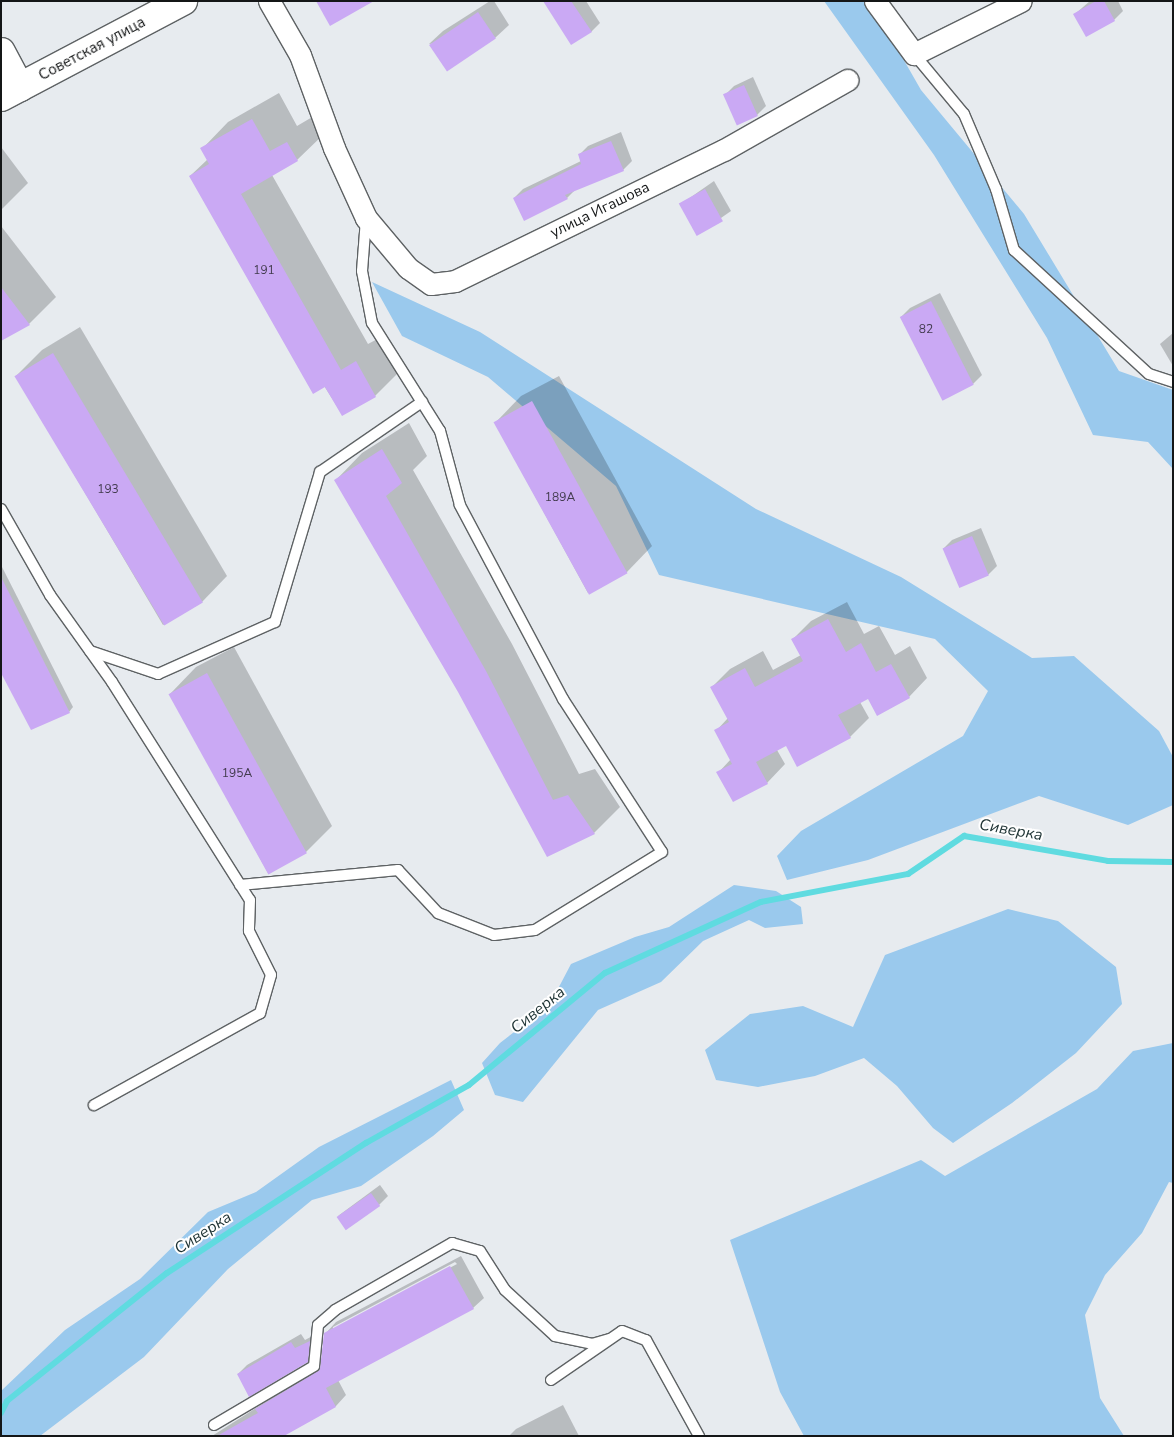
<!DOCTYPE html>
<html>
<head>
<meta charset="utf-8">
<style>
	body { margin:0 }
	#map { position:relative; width:1174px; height:1437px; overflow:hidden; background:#e7ebef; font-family:"Nunito Sans",sans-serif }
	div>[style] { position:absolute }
	.green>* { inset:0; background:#9ac9ed }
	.shadow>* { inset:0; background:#0003 }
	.stream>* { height:6px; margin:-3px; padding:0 3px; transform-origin:3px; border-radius:3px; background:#5fdbe0 }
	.building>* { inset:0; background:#caa9f4; transform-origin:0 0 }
	.roads { filter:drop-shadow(1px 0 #5e6264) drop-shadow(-1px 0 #5e6264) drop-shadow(0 1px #5e6264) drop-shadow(0 -1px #5e6264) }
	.service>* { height:10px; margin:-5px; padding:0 5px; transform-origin:5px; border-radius:5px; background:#fff }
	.minor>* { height:21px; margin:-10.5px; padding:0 10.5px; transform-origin:10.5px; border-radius:10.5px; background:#fff }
	.secondary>* { height:28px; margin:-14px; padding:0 14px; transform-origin:14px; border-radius:14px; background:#fff }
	span { translate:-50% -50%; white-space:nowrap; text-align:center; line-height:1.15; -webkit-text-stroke:4px #fff; paint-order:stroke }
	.number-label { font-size:12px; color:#423b4e }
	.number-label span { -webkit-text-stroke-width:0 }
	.street-label { font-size:15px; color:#141617 }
	.water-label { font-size:16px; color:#1d3233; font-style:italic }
	.frame { position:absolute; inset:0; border:2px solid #141617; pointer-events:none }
</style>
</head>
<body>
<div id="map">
	<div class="green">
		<div style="clip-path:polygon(824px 1px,870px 1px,921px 90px,1024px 214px,1119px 371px,1173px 390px,1173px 469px,1148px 442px,1093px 435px,1047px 338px,934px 155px)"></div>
		<div style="clip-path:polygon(372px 282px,480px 332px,756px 509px,901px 577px,1032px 658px,1074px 656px,1159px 731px,1173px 757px,1173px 805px,1128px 825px,1039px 796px,868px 860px,787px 880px,777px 856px,801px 831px,963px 736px,988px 691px,935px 639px,659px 575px,616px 486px,488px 377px,402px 336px)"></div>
		<div style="clip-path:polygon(734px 885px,776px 891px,801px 907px,803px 924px,765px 928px,749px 920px,703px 941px,661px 982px,598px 1010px,523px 1102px,495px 1095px,482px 1063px,500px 1043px,550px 1004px,571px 964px,635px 937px,669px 927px)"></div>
		<div style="clip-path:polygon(1008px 909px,1058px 921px,1116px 967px,1122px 1004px,1076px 1053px,1012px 1103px,953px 1143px,933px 1128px,897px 1086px,864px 1058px,815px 1076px,758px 1087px,716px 1080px,705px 1050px,750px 1014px,803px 1006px,853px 1027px,885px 955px)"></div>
		<div style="clip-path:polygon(1173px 1043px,1173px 1183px,1169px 1182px,1142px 1233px,1105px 1275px,1085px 1315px,1100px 1398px,1124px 1436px,804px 1436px,780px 1392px,730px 1240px,921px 1160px,945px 1176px,1097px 1089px,1133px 1051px)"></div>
		<div style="clip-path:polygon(451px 1080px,464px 1110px,433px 1136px,361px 1186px,312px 1200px,228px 1269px,144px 1357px,40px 1436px,1px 1436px,1px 1391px,65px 1330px,140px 1279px,208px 1212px,256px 1192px,319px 1147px)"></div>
	</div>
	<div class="shadow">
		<div style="clip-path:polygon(490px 1px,494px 1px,509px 25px,495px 38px,429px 44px,443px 31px)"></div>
		<div style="clip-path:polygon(545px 1px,586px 1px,600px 23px,591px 32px)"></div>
		<div style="clip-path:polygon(1090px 1px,1118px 1px,1123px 11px,1114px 20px,1075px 14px)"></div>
		<div style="clip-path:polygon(753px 77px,766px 106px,757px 115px,725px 95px,734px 86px)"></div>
		<div style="clip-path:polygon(279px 93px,297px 126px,314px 116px,324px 134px,297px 160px,272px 175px,368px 344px,383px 336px,402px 369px,375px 396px,342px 414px,190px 176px,208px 159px,202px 149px,228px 122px)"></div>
		<div style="clip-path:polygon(621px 132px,632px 161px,623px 170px,576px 189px,567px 198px,514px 198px,523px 189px,581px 161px,579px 155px,588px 146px)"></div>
		<div style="clip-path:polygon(1px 147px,28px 183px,1px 210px)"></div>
		<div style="clip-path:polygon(714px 181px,731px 211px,698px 234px,681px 204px)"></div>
		<div style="clip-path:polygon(1px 226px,56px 297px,29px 324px,1px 339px)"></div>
		<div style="clip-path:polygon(940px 293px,982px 375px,973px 384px,901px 317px,910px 308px)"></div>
		<div style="clip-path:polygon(80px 327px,227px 576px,201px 603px,163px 625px,16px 376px,42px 350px)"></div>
		<div style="clip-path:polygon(1173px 333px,1173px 366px,1160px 344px)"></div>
		<div style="clip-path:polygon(559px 376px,652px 546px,626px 573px,588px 593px,495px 423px,521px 396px)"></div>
		<div style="clip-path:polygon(409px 423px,427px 456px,413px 470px,512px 644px,579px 774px,595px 769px,620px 807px,594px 833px,547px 855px,459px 691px,336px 480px,362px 453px)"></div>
		<div style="clip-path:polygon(981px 528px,997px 566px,988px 575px,943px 549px,952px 540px)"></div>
		<div style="clip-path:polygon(1px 565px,73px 707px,69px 712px,1px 670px)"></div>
		<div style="clip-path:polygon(847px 602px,864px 634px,879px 626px,895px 655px,910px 646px,927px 678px,909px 697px,869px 697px,860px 702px,869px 718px,850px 737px,786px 745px,777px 750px,785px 764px,767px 783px,718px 773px,731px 759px,716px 731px,728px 718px,712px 687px,730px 669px,763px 651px,773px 670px,801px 655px,793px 639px,811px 621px)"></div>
		<div style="clip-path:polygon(234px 647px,332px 826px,305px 853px,268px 873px,170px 694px,196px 667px)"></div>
		<div style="clip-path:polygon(380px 1185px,388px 1196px,379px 1205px,338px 1216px)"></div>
		<div style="clip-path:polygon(evenodd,461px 1256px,484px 1298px,473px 1308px,338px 1380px,346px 1395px,336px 1406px,281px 1436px,212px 1436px,320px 1367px,325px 1334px,336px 1322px,461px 1256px,455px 1262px,457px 1264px,333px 1330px,333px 1327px,455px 1262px)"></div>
		<div style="clip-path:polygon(318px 1333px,316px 1352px,307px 1361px,238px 1374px,247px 1365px,301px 1334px,305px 1340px)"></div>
		<div style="clip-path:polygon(563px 1405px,579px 1436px,509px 1436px,516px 1429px)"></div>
	</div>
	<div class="stream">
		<div style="left:1px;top:1413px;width:13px;rotate:-63deg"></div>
		<div style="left:7px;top:1401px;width:205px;rotate:-38.7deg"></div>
		<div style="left:167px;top:1273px;width:238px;rotate:-33.2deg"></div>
		<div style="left:366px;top:1143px;width:118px;rotate:-29.4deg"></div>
		<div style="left:469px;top:1085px;width:176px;rotate:-39.5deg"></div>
		<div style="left:605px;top:973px;width:171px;rotate:-24.5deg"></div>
		<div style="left:761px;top:902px;width:150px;rotate:-10.8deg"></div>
		<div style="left:908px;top:874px;width:68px;rotate:-34.2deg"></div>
		<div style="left:964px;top:836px;width:146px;rotate:9.8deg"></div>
		<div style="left:1108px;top:861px;width:65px;rotate:0.9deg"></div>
	</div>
	<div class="building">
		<div style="clip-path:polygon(316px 1px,374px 1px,330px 26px)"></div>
		<div style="clip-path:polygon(543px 1px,571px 1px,592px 32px,571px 45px)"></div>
		<div style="clip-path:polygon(1096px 1px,1104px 1px,1115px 21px,1086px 37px,1073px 14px)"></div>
		<div style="left:478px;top:12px;width:32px;height:59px;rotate:56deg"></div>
		<div style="left:744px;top:85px;width:34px;height:23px;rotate:66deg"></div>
		<div style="clip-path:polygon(252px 119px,270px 151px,287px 142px,298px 161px,241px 194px,341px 370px,356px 361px,376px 397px,342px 416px,325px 387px,313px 394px,189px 176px,209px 164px,200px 148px)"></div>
		<div style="clip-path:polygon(611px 141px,624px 171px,565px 195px,568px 199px,524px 221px,513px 198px,581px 164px,578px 154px)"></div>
		<div style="left:705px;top:189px;width:37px;height:30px;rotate:61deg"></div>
		<div style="clip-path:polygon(1px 287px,30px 325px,1px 341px)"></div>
		<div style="left:931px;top:301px;width:94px;height:35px;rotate:63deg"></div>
		<div style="left:53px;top:353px;width:291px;height:45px;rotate:59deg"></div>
		<div style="left:532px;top:401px;width:197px;height:44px;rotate:61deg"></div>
		<div style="clip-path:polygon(382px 449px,402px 483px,386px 496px,486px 671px,553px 800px,568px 795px,595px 834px,547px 857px,458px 692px,334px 480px)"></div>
		<div style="left:972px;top:536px;width:43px;height:32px;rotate:67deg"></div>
		<div style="clip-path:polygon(1px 577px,70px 713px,31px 730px,1px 673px)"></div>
		<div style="clip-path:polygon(828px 619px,846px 652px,861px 643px,876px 672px,891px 664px,910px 698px,877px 716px,868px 699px,838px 715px,851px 738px,797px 767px,786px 746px,756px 762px,768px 784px,733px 802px,716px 772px,732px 764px,714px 730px,729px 722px,710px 687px,745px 668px,755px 687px,803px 661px,791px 639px)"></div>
		<div style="left:207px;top:673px;width:206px;height:44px;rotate:61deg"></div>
		<div style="left:371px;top:1193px;width:16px;height:42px;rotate:55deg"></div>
		<div style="clip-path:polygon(450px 1266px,474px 1309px,326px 1388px,336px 1407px,284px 1436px,217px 1436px,258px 1413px,255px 1409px,320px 1370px,324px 1333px)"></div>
		<div style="clip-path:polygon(310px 1341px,308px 1362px,249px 1397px,237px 1374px,291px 1342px,295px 1348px)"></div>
	</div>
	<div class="roads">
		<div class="service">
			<div style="left:914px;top:54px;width:78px;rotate:50.2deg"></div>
			<div style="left:964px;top:114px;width:82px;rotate:66.9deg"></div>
			<div style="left:996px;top:189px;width:64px;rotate:73.6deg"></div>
			<div style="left:1014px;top:250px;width:183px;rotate:42.6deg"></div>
			<div style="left:1149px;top:374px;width:25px;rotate:18deg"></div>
			<div style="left:1px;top:509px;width:99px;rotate:60.3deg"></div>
			<div style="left:50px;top:595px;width:107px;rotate:54.5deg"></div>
			<div style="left:112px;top:682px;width:258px;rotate:57.7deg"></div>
			<div style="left:250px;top:900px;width:31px;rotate:92deg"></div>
			<div style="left:249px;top:931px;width:49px;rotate:63.4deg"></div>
			<div style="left:271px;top:975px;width:40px;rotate:106deg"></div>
			<div style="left:260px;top:1013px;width:190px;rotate:151deg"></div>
			<div style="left:90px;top:651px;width:72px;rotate:18.7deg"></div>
			<div style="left:158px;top:674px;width:128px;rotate:-24deg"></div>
			<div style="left:275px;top:622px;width:157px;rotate:-73.3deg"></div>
			<div style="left:320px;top:472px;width:124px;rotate:-34.5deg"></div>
			<div style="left:240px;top:885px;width:159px;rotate:-5.4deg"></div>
			<div style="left:398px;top:870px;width:59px;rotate:47.1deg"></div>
			<div style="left:438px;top:913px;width:60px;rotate:21.4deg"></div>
			<div style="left:494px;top:935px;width:41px;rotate:-7deg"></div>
			<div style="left:535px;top:930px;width:149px;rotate:-31.6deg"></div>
			<div style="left:662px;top:852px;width:182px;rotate:-122.9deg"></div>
			<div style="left:563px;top:699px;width:220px;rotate:-118deg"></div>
			<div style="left:460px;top:505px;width:77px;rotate:-105.1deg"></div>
			<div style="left:440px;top:431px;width:128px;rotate:-122.2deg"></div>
			<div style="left:372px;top:323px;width:53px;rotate:-100.9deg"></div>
			<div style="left:362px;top:271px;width:52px;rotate:-85.6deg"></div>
			<div style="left:551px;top:1380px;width:86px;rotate:-34.6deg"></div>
			<div style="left:622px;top:1331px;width:26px;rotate:21deg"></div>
			<div style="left:646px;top:1340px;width:110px;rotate:61.1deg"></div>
			<div style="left:214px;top:1425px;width:116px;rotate:-30.5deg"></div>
			<div style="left:314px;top:1366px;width:41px;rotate:-84.4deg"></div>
			<div style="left:318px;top:1325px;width:23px;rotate:-41deg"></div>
			<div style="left:335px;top:1310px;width:135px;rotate:-29.8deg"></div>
			<div style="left:452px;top:1243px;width:29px;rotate:16deg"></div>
			<div style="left:480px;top:1251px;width:46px;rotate:57.3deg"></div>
			<div style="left:505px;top:1290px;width:68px;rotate:42.6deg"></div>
			<div style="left:555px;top:1336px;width:38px;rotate:12deg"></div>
			<div style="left:592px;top:1344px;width:18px;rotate:-16deg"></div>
		</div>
		<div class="minor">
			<div style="left:269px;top:1px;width:62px;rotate:60.1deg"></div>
			<div style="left:300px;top:55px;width:99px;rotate:69.9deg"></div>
			<div style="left:334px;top:148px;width:77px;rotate:65.4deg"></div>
			<div style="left:366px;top:218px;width:65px;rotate:50deg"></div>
			<div style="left:408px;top:268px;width:28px;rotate:35deg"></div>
			<div style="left:431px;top:284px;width:24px;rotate:-7deg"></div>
			<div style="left:455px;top:281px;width:299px;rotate:-26deg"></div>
			<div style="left:724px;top:150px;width:142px;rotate:-29.6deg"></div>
			<div style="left:875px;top:1px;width:66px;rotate:53.7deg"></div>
			<div style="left:914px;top:54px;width:119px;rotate:-26.4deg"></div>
		</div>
		<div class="secondary">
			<div style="left:1px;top:52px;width:40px;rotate:62deg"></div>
			<div style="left:1px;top:97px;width:206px;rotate:-27.8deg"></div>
		</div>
	</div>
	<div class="number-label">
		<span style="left:264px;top:271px">191</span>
		<span style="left:926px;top:330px">82</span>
		<span style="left:108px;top:490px">193</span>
		<span style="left:560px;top:498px">189А</span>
		<span style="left:237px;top:774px">195А</span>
	</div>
	<div class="street-label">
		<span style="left:92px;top:49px;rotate:-28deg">Советская улица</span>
		<span style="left:600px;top:210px;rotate:-26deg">улица Игашова</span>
	</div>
	<div class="water-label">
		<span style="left:1011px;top:830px;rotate:10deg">Сиверка</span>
		<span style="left:538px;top:1010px;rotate:-39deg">Сиверка</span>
		<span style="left:203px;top:1233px;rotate:-33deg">Сиверка</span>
	</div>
	<div class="frame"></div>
</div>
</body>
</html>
